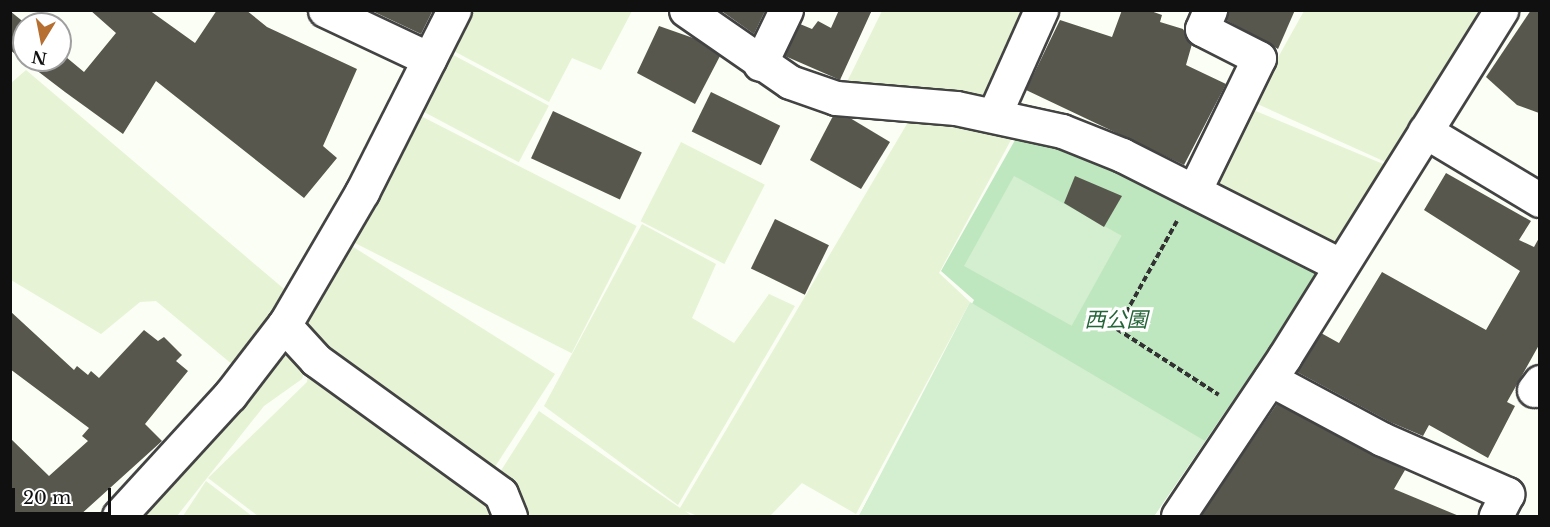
<!DOCTYPE html>
<html>
<head>
<meta charset="utf-8">
<style>
	body { margin:0 }
	#map { position:relative; width:1550px; height:527px; overflow:hidden; background:#fbfef4; font-family:"Libre Baskerville","Noto Sans JP",serif }
	div>[style] { position:absolute }
	.farmland>* { inset:0; background:#e6f3d5; transform-origin:0 0 }
	.green>* { inset:0; background:#bfe7bf }
	.pitch>* { inset:0; background:#d4efd0; transform-origin:0 0 }
	.building>* { inset:0; background:#58574d; transform-origin:0 0 }
	.path>* { height:4px; margin-top:-2px; transform-origin:0; background:repeating-linear-gradient(90deg,#323232 0 6px,transparent 0 9px) }
	.roads { filter:drop-shadow(2px 0 #434343) drop-shadow(-2px 0 #434343) drop-shadow(0 2px #434343) drop-shadow(0 -2px #434343) }
	.minor>* { height:33px; margin:-16.5px; padding:0 16.5px; transform-origin:16.5px; border-radius:16.5px; background:#fff }
	span { translate:-50% -50%; white-space:nowrap; text-align:center; line-height:1.15; -webkit-text-stroke:6px #fff; paint-order:stroke }
	.park-label { font-size:21px; color:#246438; font-style:italic }
	.frame { position:absolute; inset:0; border:12px solid #101010; pointer-events:none }
	.north { position:absolute; left:12px; top:12px; width:60px; height:60px; box-sizing:border-box; background:#fff; border:2px solid #9f9f9f; border-radius:50%; rotate:190deg; font-size:16px; font-weight:700; line-height:24px; text-align:center; color:#101010 }
	.north::after { content:''; display:block; margin:auto; width:21px; height:27px; background:#b66f31; clip-path:polygon(50% 0,100% 100%,50% 72%,0 100%) }
	.scale { position:absolute; left:12px; top:488px; width:99px; height:27px; box-sizing:border-box; border:3px solid #101010; border-top:0; padding-left:8px; font-size:18px; line-height:21px; white-space:nowrap; color:#101010; -webkit-text-stroke:4px #fff; paint-order:stroke }
</style>
</head>
<body>
<div id="map">
	<div class="farmland">
		<div style="clip-path:polygon(469px 11px,632px 11px,601px 70px,572px 58px,549px 102px,450px 49px)"></div>
		<div style="clip-path:polygon(882px 11px,1029px 11px,989px 99px,845px 86px)"></div>
		<div style="clip-path:polygon(1304px 11px,1488px 11px,1390px 164px,1253px 102px)"></div>
		<div style="left:442px;top:49px;width:121px;height:64px;rotate:28deg"></div>
		<div style="clip-path:polygon(26px 70px,290px 294px,233px 365px,156px 301px,140px 302px,101px 334px,11px 280px,10px 84px)"></div>
		<div style="clip-path:polygon(1246px 107px,1388px 166px,1336px 250px,1207px 185px)"></div>
		<div style="left:413px;top:112px;width:251px;height:143px;rotate:27deg"></div>
		<div style="clip-path:polygon(914px 112px,1018px 127px,939px 273px,970px 302px,856px 514px,802px 483px,770px 516px,698px 516px,685px 511px,692px 516px,527px 516px,495px 480px,539px 411px,680px 508px)"></div>
		<div style="left:681px;top:142px;width:94px;height:89px;rotate:27deg"></div>
		<div style="clip-path:polygon(642px 224px,716px 264px,692px 318px,734px 343px,769px 294px,795px 306px,678px 505px,544px 406px)"></div>
		<div style="clip-path:polygon(347px 243px,555px 374px,491px 473px,305px 337px,306px 310px)"></div>
		<div style="clip-path:polygon(286px 350px,308px 361px,302px 379px,264px 406px,177px 516px,125px 516px,279px 352px)"></div>
		<div style="clip-path:polygon(309px 367px,503px 516px,258px 516px,208px 478px,307px 382px)"></div>
		<div style="clip-path:polygon(206px 481px,252px 516px,183px 516px)"></div>
	</div>
	<div class="green">
		<div style="clip-path:polygon(1023px 126px,1318px 262px,1318px 276px,1154px 516px,859px 516px,974px 300px,941px 271px)"></div>
	</div>
	<div class="pitch">
		<div style="left:1014px;top:176px;width:123px;height:103px;rotate:29deg"></div>
		<div style="clip-path:polygon(970px 302px,1205px 441px,1154px 516px,859px 516px)"></div>
	</div>
	<div class="building">
		<div style="clip-path:polygon(90px 10px,149px 10px,195px 43px,217px 10px,246px 10px,267px 27px,357px 69px,323px 146px,337px 158px,304px 198px,156px 81px,123px 134px,65px 92px,10px 50px,10px 11px,26px 24px,24px 60px,60px 60px,60px 52px,84px 72px,116px 33px)"></div>
		<div style="clip-path:polygon(370px 10px,433px 10px,421px 34px)"></div>
		<div style="clip-path:polygon(720px 10px,762px 10px,765px 11px,754px 34px)"></div>
		<div style="clip-path:polygon(839px 10px,872px 10px,840px 80px,785px 56px,800px 24px,812px 29px,818px 21px,831px 28px)"></div>
		<div style="clip-path:polygon(1122px 10px,1148px 10px,1162px 15px,1160px 22px,1183px 29px,1192px 44px,1186px 65px,1226px 84px,1184px 165px,1026px 90px,1060px 20px,1112px 37px)"></div>
		<div style="clip-path:polygon(1228px 10px,1295px 10px,1278px 49px,1226px 20px)"></div>
		<div style="clip-path:polygon(1531px 10px,1539px 10px,1539px 113px,1517px 105px,1486px 77px)"></div>
		<div style="clip-path:polygon(659px 26px,696px 39px,720px 56px,695px 104px,637px 73px)"></div>
		<div style="left:711px;top:92px;width:77px;height:44px;rotate:26deg"></div>
		<div style="left:553px;top:111px;width:98px;height:52px;rotate:25deg"></div>
		<div style="clip-path:polygon(833px 116px,850px 118px,890px 142px,861px 189px,810px 160px)"></div>
		<div style="clip-path:polygon(1446px 173px,1531px 221px,1519px 240px,1534px 247px,1539px 238px,1539px 345px,1507px 402px,1515px 406px,1488px 458px,1429px 425px,1423px 436px,1390px 422px,1297px 372px,1321px 333px,1339px 343px,1382px 272px,1486px 330px,1520px 271px,1424px 210px)"></div>
		<div style="clip-path:polygon(1075px 176px,1122px 196px,1104px 227px,1064px 203px)"></div>
		<div style="left:775px;top:219px;width:60px;height:55px;rotate:26deg"></div>
		<div style="clip-path:polygon(10px 311px,74px 370px,77px 366px,88px 375px,91px 371px,99px 378px,144px 330px,158px 341px,164px 337px,182px 355px,176px 361px,188px 371px,145px 424px,162px 441px,79px 516px,10px 516px,10px 438px,49px 476px,88px 441px,82px 436px,89px 428px,10px 369px)"></div>
		<div style="clip-path:polygon(1277px 404px,1405px 470px,1394px 489px,1459px 516px,1200px 516px)"></div>
	</div>
	<div class="path">
		<div style="left:1177px;top:221px;width:124px;rotate:119.1deg"></div>
		<div style="left:1117px;top:329px;width:121px;rotate:32.9deg"></div>
	</div>
	<div class="roads">
		<div class="minor">
			<div style="left:325px;top:10px;width:115px;rotate:25.2deg"></div>
			<div style="left:686px;top:10px;width:126px;rotate:34.7deg"></div>
			<div style="left:790px;top:82px;width:49px;rotate:19.2deg"></div>
			<div style="left:836px;top:98px;width:120px;rotate:4.8deg"></div>
			<div style="left:956px;top:108px;width:108px;rotate:12.2deg"></div>
			<div style="left:1062px;top:131px;width:65px;rotate:21.8deg"></div>
			<div style="left:1122px;top:155px;width:244px;rotate:26.8deg"></div>
			<div style="left:760px;top:64px;width:60px;rotate:-64.3deg"></div>
			<div style="left:995px;top:113px;width:113px;rotate:-65.9deg"></div>
			<div style="left:1425px;top:131px;width:134px;rotate:31deg"></div>
			<div style="left:1194px;top:191px;width:148px;rotate:-64deg"></div>
			<div style="left:1259px;top:58px;width:64px;rotate:-153deg"></div>
			<div style="left:1202px;top:29px;width:21px;rotate:-67deg"></div>
			<div style="left:284px;top:325px;width:47px;rotate:47.6deg"></div>
			<div style="left:316px;top:360px;width:228px;rotate:35.9deg"></div>
			<div style="left:501px;top:494px;width:24px;rotate:68deg"></div>
			<div style="left:1270px;top:379px;width:127px;rotate:28.2deg"></div>
			<div style="left:1382px;top:439px;width:137px;rotate:23.7deg"></div>
			<div style="left:1507px;top:494px;width:25px;rotate:117deg"></div>
			<div style="left:1534px;top:390px;width:10px;rotate:-53deg"></div>
			<div style="left:119px;top:516px;width:164px;rotate:-47.5deg"></div>
			<div style="left:230px;top:395px;width:92px;rotate:-52.5deg"></div>
			<div style="left:286px;top:322px;width:151px;rotate:-59.7deg"></div>
			<div style="left:362px;top:192px;width:204px;rotate:-63.2deg"></div>
			<div style="left:1178px;top:516px;width:192px;rotate:-56.2deg"></div>
			<div style="left:1285px;top:356px;width:408px;rotate:-58deg"></div>
		</div>
	</div>
	<div class="park-label">
		<span style="left:1116px;top:320px">西公園</span>
	</div>
	<div class="frame"></div>
	<div class="north">N</div>
	<div class="scale">20 m</div>
</div>
</body>
</html>
